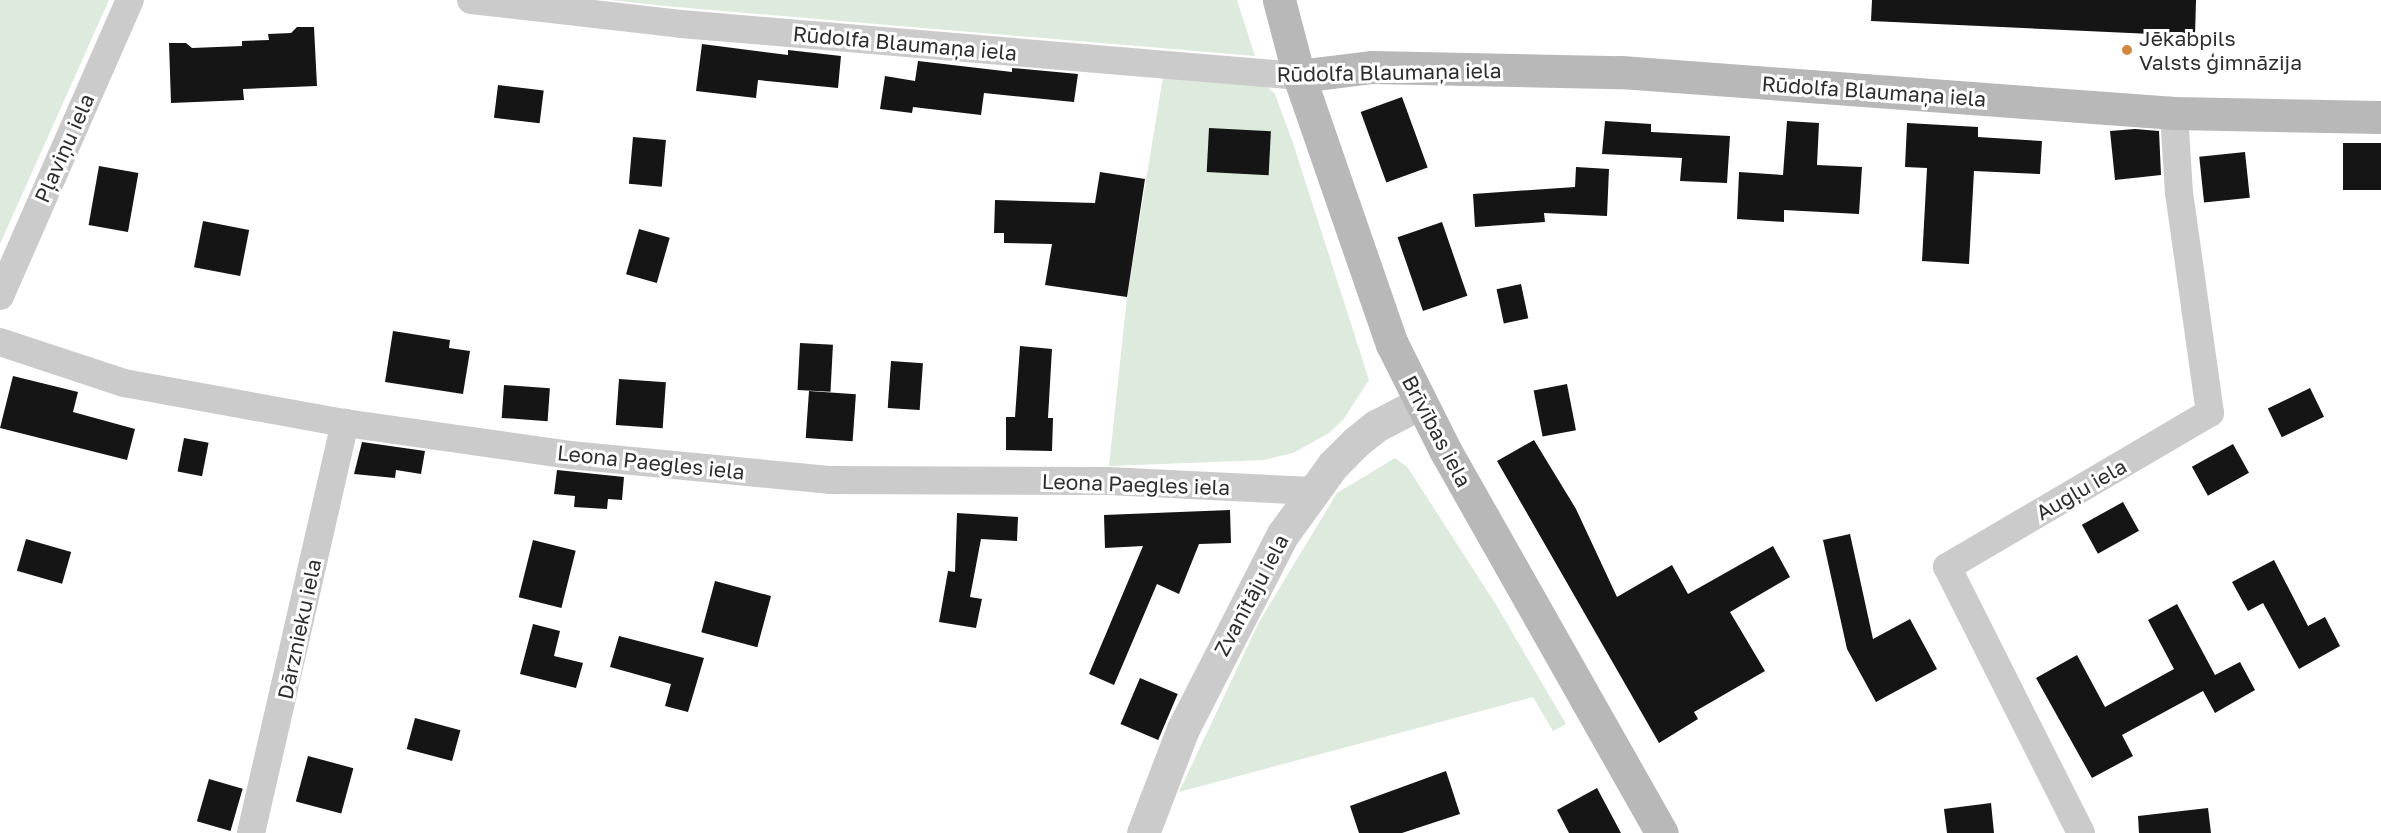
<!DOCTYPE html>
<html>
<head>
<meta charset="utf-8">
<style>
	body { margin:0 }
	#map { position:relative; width:2381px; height:833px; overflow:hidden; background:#fff; font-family:"Golos Text",sans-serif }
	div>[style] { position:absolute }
	.green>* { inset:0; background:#ddeadd }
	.building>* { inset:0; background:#151515; transform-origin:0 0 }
	.minor>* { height:28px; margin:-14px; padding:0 14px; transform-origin:14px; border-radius:14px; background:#cbcbcb }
	.tertiary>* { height:33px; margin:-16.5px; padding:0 16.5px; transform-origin:16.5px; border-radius:16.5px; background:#cbcbcb }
	.secondary>* { height:33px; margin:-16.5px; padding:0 16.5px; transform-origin:16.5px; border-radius:16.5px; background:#b8b8b8 }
	.dots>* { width:16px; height:16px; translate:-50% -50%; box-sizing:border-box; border:3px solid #fff; border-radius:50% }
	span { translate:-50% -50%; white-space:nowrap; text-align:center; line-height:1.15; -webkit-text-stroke:6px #fff; paint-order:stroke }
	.poi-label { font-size:21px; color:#2e2e2e }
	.left { translate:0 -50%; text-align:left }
	.street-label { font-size:21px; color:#2e2e2e }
</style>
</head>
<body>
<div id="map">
	<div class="green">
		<div style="clip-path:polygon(0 0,109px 0,0 244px)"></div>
		<div style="clip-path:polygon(610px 0,1237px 0,1255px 56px,665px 6px)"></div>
		<div style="clip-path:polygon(1163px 77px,1265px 84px,1275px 94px,1293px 143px,1369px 380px,1343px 420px,1329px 433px,1293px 453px,1264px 460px,1109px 466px,1127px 297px)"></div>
		<div style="clip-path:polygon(1395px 458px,1408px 468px,1495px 603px,1566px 724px,1553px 731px,1533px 697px,1179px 792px,1259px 622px,1337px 493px)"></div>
	</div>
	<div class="building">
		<div style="clip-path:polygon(1872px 0,2196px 0,2195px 36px,1871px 21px)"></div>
		<div style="clip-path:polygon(297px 27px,314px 27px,317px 86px,243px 89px,244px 100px,171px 103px,169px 43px,186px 43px,192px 48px,242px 46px,242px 41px,269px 40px,268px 34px,291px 33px)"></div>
		<div style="clip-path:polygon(702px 44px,788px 55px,788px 50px,841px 56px,838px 88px,758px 80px,756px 98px,696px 91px)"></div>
		<div style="clip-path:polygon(918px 61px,1012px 72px,1012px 68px,1078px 74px,1074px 102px,984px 93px,981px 115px,913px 107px,912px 113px,880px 109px,885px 76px,915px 81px)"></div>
		<div style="left:498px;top:85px;width:46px;height:33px;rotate:7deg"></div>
		<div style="left:1402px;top:97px;width:75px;height:44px;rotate:70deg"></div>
		<div style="clip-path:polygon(1605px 121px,1651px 124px,1651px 132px,1730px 136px,1727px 183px,1680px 181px,1682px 158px,1602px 154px)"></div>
		<div style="clip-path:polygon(1787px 121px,1819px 123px,1817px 165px,1862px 167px,1859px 214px,1784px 210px,1784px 222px,1737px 219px,1739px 172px,1783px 175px)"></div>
		<div style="clip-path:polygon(1907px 123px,1978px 127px,1978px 137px,2042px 141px,2040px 174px,1974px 171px,1969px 264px,1922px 261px,1927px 168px,1905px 167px)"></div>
		<div style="left:1209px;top:128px;width:62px;height:44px;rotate:3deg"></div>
		<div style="clip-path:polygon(2135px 129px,2159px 131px,2161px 175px,2115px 180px,2110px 131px)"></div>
		<div style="left:633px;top:137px;width:33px;height:47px;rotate:5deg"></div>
		<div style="left:2381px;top:143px;width:47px;height:38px;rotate:90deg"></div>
		<div style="left:2245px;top:152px;width:46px;height:46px;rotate:84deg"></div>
		<div style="left:99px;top:166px;width:40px;height:60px;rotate:10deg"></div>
		<div style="clip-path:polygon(1576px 167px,1609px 169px,1607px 216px,1544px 213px,1545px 222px,1475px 227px,1473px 194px,1575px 187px)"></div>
		<div style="clip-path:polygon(1100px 172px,1145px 179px,1127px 297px,1045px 285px,1052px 244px,1004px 243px,1004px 233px,994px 233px,995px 200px,1095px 203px)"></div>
		<div style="left:203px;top:221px;width:47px;height:47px;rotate:11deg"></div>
		<div style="left:1442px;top:222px;width:78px;height:47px;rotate:71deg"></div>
		<div style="left:639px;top:229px;width:32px;height:47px;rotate:16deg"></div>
		<div style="left:1521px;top:284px;width:35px;height:25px;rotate:78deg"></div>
		<div style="clip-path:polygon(393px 331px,450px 340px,449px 348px,470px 351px,463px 394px,385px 382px)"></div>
		<div style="left:800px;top:343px;width:33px;height:47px;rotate:3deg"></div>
		<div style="clip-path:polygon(1020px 346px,1052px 349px,1048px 418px,1053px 418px,1052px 451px,1006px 450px,1006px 417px,1015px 417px)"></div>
		<div style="left:891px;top:361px;width:32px;height:47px;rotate:4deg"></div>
		<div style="clip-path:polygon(13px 376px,78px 392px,73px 412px,135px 429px,127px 460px,0 428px)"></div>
		<div style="left:619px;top:379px;width:47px;height:46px;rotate:4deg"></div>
		<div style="left:1567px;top:384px;width:47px;height:34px;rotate:79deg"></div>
		<div style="left:504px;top:385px;width:46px;height:33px;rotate:4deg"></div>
		<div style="left:2310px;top:388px;width:32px;height:47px;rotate:64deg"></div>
		<div style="left:809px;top:391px;width:47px;height:47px;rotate:4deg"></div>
		<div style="left:184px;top:438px;width:25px;height:34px;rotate:11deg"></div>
		<div style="clip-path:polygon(1534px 440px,1576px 509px,1617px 597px,1672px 565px,1688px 594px,1773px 546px,1790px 577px,1730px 612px,1765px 671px,1694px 712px,1698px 719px,1659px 743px,1497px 461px)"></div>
		<div style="clip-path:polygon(362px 442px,425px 451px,421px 474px,396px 470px,395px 478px,354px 474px)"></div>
		<div style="left:2233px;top:444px;width:33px;height:47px;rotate:61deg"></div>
		<div style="clip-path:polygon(557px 470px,624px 477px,622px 500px,608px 499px,607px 509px,574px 507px,575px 496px,554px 494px)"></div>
		<div style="left:2123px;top:502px;width:33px;height:47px;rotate:61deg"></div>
		<div style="clip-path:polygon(1230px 510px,1231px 543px,1199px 544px,1179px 594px,1157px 584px,1114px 685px,1089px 674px,1143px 546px,1105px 548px,1104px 515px)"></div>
		<div style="clip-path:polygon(957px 513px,1018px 517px,1017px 541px,981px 539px,970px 597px,982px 599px,976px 628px,939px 622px,948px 571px,955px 572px)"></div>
		<div style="clip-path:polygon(1850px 534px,1873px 639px,1910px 619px,1937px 669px,1876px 702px,1847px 649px,1823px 540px)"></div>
		<div style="left:26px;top:539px;width:47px;height:33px;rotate:16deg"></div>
		<div style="left:533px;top:540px;width:44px;height:59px;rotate:14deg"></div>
		<div style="clip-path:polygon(2274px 560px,2308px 626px,2325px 617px,2340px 646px,2299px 669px,2263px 603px,2248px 611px,2232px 582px)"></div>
		<div style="left:715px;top:581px;width:58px;height:53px;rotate:15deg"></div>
		<div style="clip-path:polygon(2177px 604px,2215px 675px,2240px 662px,2255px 690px,2215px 713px,2203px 691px,2122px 735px,2133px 756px,2092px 778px,2036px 678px,2077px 655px,2105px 707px,2174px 669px,2148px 620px)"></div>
		<div style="clip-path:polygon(533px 624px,560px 631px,554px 656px,583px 663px,576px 688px,520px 674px)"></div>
		<div style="clip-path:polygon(619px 636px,704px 658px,688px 712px,665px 706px,671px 684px,610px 667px)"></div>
		<div style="left:1140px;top:678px;width:41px;height:50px;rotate:23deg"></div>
		<div style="left:415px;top:718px;width:47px;height:32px;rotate:15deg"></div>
		<div style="left:308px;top:756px;width:47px;height:47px;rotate:15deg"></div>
		<div style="clip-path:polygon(1446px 771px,1460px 814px,1402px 833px,1359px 833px,1350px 806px)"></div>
		<div style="left:209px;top:779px;width:35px;height:44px;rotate:16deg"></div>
		<div style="clip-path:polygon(1597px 788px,1621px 833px,1569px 833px,1557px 810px)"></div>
		<div style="clip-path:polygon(1991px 803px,1994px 833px,1947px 833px,1944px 809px)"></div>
		<div style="clip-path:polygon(2208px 808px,2211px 833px,2139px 833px,2138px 816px)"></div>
	</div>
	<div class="minor">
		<div style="left:471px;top:0;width:211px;rotate:6.5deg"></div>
		<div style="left:681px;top:24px;width:620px;rotate:4.81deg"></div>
		<div style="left:0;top:296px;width:323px;rotate:-66.3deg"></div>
		<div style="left:0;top:342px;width:131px;rotate:18.3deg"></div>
		<div style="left:124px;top:383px;width:225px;rotate:10.3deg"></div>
		<div style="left:345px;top:423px;width:227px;rotate:8.1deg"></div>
		<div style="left:570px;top:455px;width:260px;rotate:5.5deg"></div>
		<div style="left:829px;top:480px;width:279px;rotate:0.2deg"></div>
		<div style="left:1108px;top:481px;width:205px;rotate:2.8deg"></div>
		<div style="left:251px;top:833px;width:421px;rotate:-77.1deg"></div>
		<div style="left:2081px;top:833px;width:298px;rotate:-116.7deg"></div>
		<div style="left:1947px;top:567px;width:305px;rotate:-30.4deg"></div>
		<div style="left:2210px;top:413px;width:222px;rotate:-98deg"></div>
		<div style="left:2179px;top:193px;width:80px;rotate:-93.6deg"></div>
	</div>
	<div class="tertiary">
		<div style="left:1143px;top:833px;width:111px;rotate:-69deg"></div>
		<div style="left:1183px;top:729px;width:219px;rotate:-62.9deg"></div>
		<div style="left:1283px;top:534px;width:85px;rotate:-54.1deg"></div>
		<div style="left:1333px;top:465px;width:33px;rotate:-45deg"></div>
		<div style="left:1356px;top:442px;width:26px;rotate:-39deg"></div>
		<div style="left:1376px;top:426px;width:50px;rotate:-27.6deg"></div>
	</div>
	<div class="secondary">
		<div style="left:1279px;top:0;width:79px;rotate:75.3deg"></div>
		<div style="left:1299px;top:76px;width:284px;rotate:70.9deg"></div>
		<div style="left:1392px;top:344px;width:119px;rotate:63.4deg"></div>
		<div style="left:1445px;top:450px;width:440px;rotate:60.5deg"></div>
		<div style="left:1299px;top:76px;width:74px;rotate:-7deg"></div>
		<div style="left:1372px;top:67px;width:249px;rotate:1.2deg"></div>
		<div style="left:1621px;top:72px;width:555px;rotate:4.24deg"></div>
		<div style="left:2174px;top:113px;width:207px;rotate:1.1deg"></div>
	</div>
	<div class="dots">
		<div style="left:2127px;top:50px;background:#d28742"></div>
	</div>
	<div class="poi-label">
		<span class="left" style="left:2139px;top:50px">Jēkabpils<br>Valsts ģimnāzija</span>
	</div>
	<div class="street-label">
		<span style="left:905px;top:43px;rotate:5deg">Rūdolfa Blaumaņa iela</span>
		<span style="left:1389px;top:72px;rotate:-1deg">Rūdolfa Blaumaņa iela</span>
		<span style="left:1874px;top:91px;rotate:4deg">Rūdolfa Blaumaņa iela</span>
		<span style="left:64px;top:148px;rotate:-66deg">Pļaviņu iela</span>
		<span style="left:1437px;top:431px;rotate:62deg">Brīvības iela</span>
		<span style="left:651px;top:462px;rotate:6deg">Leona Paegles iela</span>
		<span style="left:1136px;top:484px;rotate:2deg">Leona Paegles iela</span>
		<span style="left:2081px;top:489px;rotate:-30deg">Augļu iela</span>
		<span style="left:1251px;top:595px;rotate:-62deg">Zvanītāju iela</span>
		<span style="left:299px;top:629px;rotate:-78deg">Dārznieku iela</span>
	</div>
</div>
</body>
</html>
